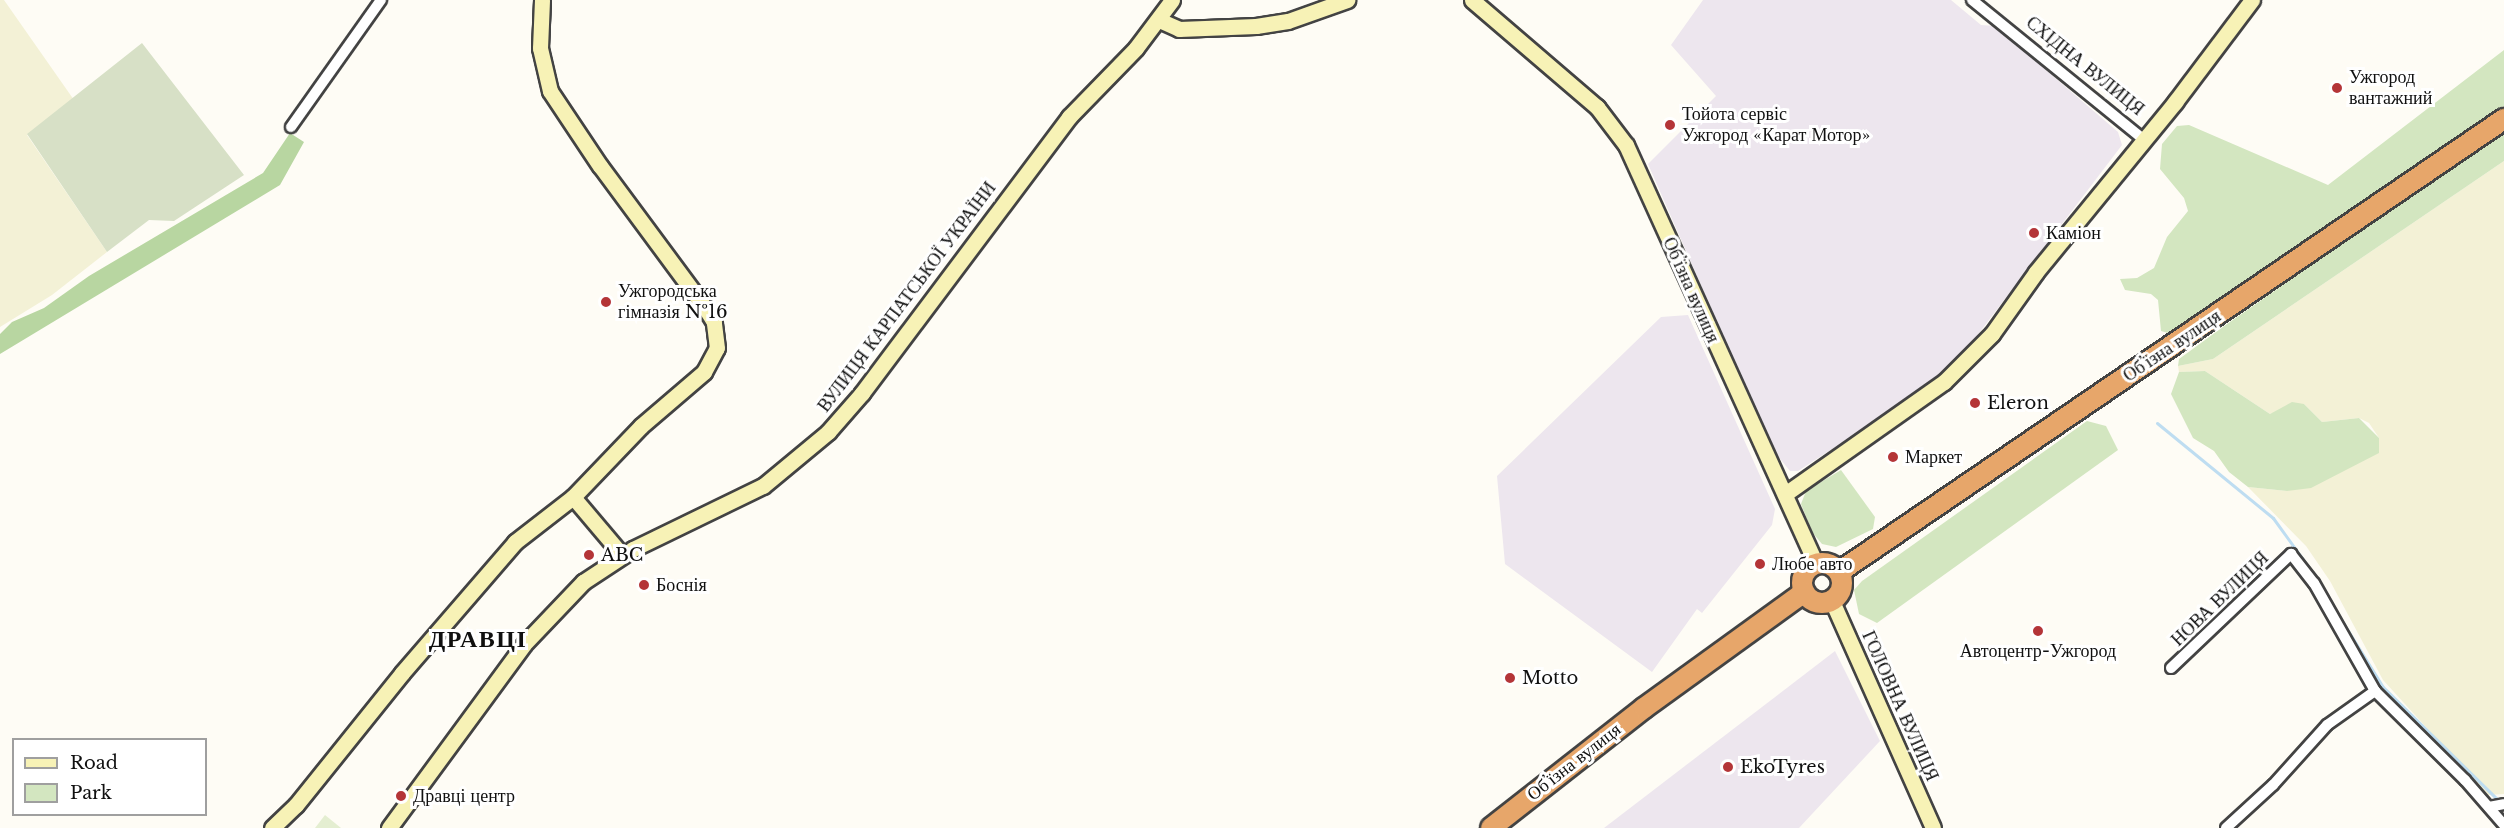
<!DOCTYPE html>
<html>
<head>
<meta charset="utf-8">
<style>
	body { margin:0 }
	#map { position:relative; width:2504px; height:828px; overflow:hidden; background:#fefcf5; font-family:"Libre Baskerville",serif }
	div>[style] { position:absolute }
	.industrial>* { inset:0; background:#ede6ee }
	.farmland>* { inset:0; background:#f3f1d6 }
	.green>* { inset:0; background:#d3e6c0 }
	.forest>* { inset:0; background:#b8d6a1 }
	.cemetery>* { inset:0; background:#d7e0c6 }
	.pitch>* { inset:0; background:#e4eed1 }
	.stream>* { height:3px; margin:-1.5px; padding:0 1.5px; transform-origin:1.5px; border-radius:1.5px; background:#beddf1 }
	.roads { filter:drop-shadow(2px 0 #434343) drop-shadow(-2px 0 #434343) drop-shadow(0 2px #434343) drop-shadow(0 -2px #434343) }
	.street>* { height:10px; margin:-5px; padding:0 5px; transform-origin:5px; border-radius:5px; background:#fff }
	.secondary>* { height:15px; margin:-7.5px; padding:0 7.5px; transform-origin:7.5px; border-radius:7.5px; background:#f7f2b6 }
	.highway>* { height:20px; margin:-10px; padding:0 10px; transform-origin:10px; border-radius:10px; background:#e7a66a }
	.highway>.ring { margin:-10px; padding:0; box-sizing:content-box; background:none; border:20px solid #e7a66a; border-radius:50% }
	.dots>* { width:16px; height:16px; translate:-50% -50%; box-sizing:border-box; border:3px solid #fff; border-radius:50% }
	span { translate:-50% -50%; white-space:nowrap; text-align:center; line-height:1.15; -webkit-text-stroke:6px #fff; paint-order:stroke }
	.street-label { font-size:18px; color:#101010 }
	.poi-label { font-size:18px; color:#101010 }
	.left { translate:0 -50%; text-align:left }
	.district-label { font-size:24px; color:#101010; font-weight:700; letter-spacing:1.5px }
	.legend { position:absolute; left:12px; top:738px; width:195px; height:78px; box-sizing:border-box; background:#fff; border:2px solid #9f9f9f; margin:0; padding:8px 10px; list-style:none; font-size:18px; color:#101010 }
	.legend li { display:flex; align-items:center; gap:12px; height:30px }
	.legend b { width:30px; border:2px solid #9f9f9f }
</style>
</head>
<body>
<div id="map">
	<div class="industrial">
		<div style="clip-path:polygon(1703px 0,1951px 0,1981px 25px,1995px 26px,2118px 132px,2122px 145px,1973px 341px,1948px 367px,1922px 391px,1798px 471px,1790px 471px,1773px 450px,1648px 164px,1716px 96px,1671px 45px)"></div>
		<div style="clip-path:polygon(1688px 315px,1775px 509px,1772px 525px,1702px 613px,1697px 609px,1652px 672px,1505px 564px,1497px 476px,1661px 317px)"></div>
		<div style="clip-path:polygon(1835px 651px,1880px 741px,1799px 828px,1604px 828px)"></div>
	</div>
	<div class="farmland">
		<div style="clip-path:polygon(0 0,4px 0,74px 100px,27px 135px,107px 252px,52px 295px,0 327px)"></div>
		<div style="clip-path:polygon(2504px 161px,2504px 794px,2488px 795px,2383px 680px,2330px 581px,2306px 546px,2248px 487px,2287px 491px,2378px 453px,2379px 438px,2369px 423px,2359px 418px,2322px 422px,2304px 404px,2270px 414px,2205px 371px,2179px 372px,2178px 366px,2213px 359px)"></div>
	</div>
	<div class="green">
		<div style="clip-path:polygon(2504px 50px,2504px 106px,2168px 333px,2161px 331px,2158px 300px,2151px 294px,2125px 290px,2120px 279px,2137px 278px,2154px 268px,2167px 237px,2188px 211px,2184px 198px,2160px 169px,2162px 144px,2177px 126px,2189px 125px,2328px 185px)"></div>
		<div style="clip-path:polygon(2504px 131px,2504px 161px,2213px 359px,2178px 366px,2179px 359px,2227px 324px)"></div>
		<div style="clip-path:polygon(2205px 371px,2270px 414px,2292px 402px,2304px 404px,2322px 422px,2359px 418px,2379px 438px,2379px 453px,2311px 488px,2287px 491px,2248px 487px,2229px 472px,2214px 451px,2193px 438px,2171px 394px,2179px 372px)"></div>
		<div style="clip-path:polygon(2087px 421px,2106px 426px,2118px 450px,1877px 623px,1859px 614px,1854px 590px,1862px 581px)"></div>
		<div style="clip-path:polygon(1841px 470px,1875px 517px,1873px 529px,1836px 547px,1822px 544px,1812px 532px,1801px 504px,1806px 491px)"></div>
	</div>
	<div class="forest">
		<div style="clip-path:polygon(290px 133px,304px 142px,280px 185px,0 354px,0 334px,12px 322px,44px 308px,89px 276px,263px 173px)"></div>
	</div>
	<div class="cemetery">
		<div style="clip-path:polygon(142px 43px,244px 175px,174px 221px,149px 220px,107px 252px,27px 134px)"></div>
	</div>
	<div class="pitch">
		<div style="clip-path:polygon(325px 815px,341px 828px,315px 828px)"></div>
	</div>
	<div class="stream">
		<div style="left:2157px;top:423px;width:150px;rotate:39.3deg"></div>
		<div style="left:2273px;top:518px;width:72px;rotate:54.1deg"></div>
		<div style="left:2329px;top:600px;width:102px;rotate:58.2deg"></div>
		<div style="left:2383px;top:687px;width:160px;rotate:44.5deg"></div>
	</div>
	<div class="roads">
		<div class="street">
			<div style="left:1972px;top:0;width:222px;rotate:39.1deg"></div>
			<div style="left:291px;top:127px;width:156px;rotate:-54.7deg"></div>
			<div style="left:2171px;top:668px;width:166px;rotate:-43.5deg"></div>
			<div style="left:2291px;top:554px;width:37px;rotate:52deg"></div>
			<div style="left:2314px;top:583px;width:124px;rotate:60.5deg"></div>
			<div style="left:2375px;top:691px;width:127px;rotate:44.7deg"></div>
			<div style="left:2465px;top:780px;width:60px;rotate:49.1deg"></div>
			<div style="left:2489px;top:807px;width:15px;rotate:-11deg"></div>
			<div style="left:2226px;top:828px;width:64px;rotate:-42.5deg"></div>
			<div style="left:2273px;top:785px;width:81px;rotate:-48deg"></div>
			<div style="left:2327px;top:725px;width:59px;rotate:-35.3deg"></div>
		</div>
		<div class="secondary">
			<div style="left:1472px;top:0;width:165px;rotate:40.6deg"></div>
			<div style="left:1597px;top:107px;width:48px;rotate:52.7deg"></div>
			<div style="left:1626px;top:145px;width:460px;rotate:65.6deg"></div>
			<div style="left:1159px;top:20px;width:22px;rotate:24deg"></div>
			<div style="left:1179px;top:29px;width:77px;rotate:-2.2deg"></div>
			<div style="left:1256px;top:26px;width:32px;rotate:-9deg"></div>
			<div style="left:1288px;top:21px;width:63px;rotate:-19.6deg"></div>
			<div style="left:1785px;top:494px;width:194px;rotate:-35.2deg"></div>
			<div style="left:1944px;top:382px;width:68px;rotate:-45deg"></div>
			<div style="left:1992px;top:334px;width:76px;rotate:-54.6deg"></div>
			<div style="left:2036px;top:272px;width:220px;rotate:-50.7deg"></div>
			<div style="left:2175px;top:102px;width:128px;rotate:-53deg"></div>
			<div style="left:573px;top:497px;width:76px;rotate:49.8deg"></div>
			<div style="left:1832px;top:601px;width:248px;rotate:66deg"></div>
			<div style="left:272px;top:828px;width:33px;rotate:-44deg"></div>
			<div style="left:296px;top:805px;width:169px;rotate:-51.2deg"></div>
			<div style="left:402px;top:673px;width:173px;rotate:-49.2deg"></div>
			<div style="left:515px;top:542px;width:73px;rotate:-37.8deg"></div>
			<div style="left:573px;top:497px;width:98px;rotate:-46.2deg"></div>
			<div style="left:641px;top:426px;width:83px;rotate:-40.6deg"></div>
			<div style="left:704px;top:372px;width:27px;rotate:-62deg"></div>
			<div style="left:717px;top:348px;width:26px;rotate:-97deg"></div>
			<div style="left:714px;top:322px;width:15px;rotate:-122deg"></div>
			<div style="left:706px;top:309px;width:178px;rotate:-126.5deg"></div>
			<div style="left:600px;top:166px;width:90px;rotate:-123.7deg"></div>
			<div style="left:550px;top:91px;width:44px;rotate:-103.1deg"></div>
			<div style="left:540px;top:48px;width:48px;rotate:-87.6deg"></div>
			<div style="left:389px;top:828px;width:228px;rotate:-53.7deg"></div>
			<div style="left:524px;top:644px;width:86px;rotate:-46.4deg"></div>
			<div style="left:583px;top:582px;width:60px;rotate:-33.4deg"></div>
			<div style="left:633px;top:549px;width:144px;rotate:-25.9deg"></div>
			<div style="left:763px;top:486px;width:85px;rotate:-39.7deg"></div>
			<div style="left:828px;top:432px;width:52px;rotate:-48.9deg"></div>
			<div style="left:862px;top:393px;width:345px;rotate:-53.1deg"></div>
			<div style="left:1069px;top:117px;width:96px;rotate:-45.8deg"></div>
			<div style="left:1136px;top:48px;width:60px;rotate:-53.1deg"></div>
		</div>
		<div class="highway">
			<div class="ring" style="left:1802px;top:563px;width:20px;height:20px"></div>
			<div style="left:1839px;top:572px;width:805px;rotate:-34.26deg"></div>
			<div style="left:1491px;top:828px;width:194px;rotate:-38.1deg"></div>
			<div style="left:1644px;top:708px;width:198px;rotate:-35.9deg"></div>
		</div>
	</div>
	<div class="dots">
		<div style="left:2337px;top:88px;background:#b43538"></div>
		<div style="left:1670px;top:125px;background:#b43538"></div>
		<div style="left:2034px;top:233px;background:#b43538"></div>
		<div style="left:606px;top:302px;background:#b43538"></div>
		<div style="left:1975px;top:403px;background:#b43538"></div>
		<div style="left:1893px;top:457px;background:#b43538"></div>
		<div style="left:589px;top:555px;background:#b43538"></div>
		<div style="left:1760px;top:564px;background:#b43538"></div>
		<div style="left:644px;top:585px;background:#b43538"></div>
		<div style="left:2038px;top:631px;background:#b43538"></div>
		<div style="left:1510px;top:678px;background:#b43538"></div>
		<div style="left:1728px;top:767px;background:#b43538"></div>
		<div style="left:401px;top:796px;background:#b43538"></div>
	</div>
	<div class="street-label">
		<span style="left:2085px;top:66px;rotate:39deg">СХІДНА ВУЛИЦЯ</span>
		<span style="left:1691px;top:290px;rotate:66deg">Обʼїзна вулиця</span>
		<span style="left:907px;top:297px;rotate:-53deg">ВУЛИЦЯ КАРПАТСЬКОЇ УКРАЇНИ</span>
		<span style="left:2172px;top:346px;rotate:-34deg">Обʼїзна вулиця</span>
		<span style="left:2220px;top:599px;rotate:-44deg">НОВА ВУЛИЦЯ</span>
		<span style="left:1900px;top:706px;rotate:66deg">ГОЛОВНА ВУЛИЦЯ</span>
		<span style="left:1574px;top:762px;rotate:-38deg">Обʼїзна вулиця</span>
	</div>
	<div class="poi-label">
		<span class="left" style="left:2349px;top:88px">Ужгород<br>вантажний</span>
		<span class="left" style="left:1682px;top:125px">Тойота сервіс<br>Ужгород «Карат Мотор»</span>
		<span class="left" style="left:2046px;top:233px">Каміон</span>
		<span class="left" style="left:618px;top:302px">Ужгородська<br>гімназія №16</span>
		<span class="left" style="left:1987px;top:403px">Eleron</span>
		<span class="left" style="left:1905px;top:457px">Маркет</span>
		<span class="left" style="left:601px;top:555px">ABC</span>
		<span class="left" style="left:1772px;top:564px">Любе авто</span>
		<span class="left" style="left:656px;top:585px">Боснія</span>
		<span style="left:2038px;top:651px">Автоцентр-Ужгород</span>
		<span class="left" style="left:1522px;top:678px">Motto</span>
		<span class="left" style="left:1740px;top:767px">EkoTyres</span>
		<span class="left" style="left:413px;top:796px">Дравці центр</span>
	</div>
	<div class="district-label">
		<span style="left:478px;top:639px">ДРАВЦІ</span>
	</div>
	<ul class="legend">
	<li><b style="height:8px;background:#f7f2b6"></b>Road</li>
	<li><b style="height:16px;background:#d3e6c0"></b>Park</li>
	</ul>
</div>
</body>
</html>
